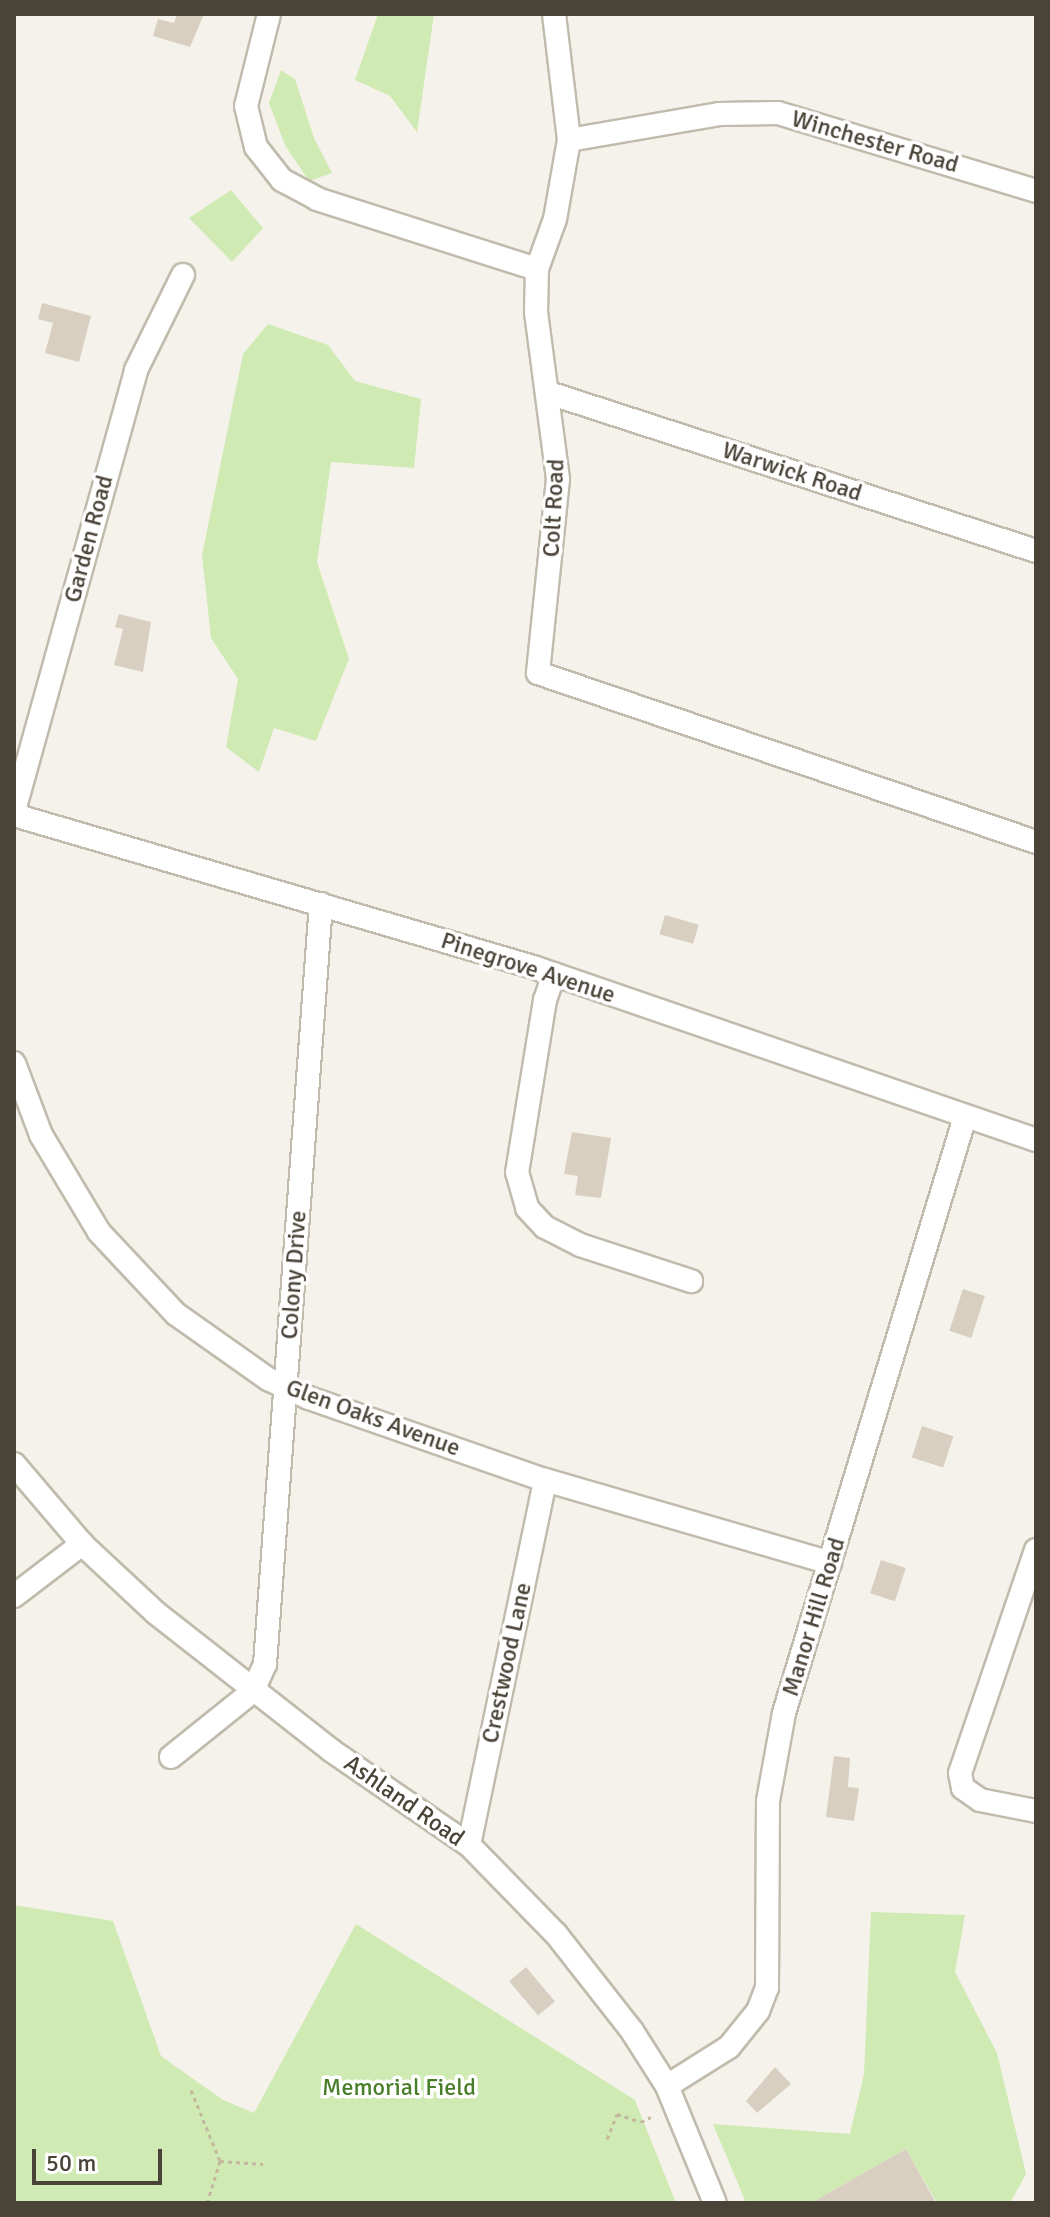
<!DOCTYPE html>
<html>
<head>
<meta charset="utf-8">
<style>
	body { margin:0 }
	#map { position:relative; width:1050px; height:2217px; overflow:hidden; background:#f5f2eb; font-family:Signika,sans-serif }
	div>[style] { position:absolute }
	.green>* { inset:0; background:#d0eab3 }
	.building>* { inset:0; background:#d8cfc0; transform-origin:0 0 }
	.path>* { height:3px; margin-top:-1.5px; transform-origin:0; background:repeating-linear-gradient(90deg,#c4b79e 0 4px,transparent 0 8px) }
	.roads { filter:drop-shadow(2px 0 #c1bbad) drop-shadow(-2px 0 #c1bbad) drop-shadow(0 2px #c1bbad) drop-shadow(0 -2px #c1bbad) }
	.minor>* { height:22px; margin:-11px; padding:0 11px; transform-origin:11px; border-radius:11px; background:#fff }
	span { translate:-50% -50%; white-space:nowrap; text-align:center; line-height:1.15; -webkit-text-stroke:7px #fff; paint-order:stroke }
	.street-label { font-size:24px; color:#4a4338 }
	.park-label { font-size:24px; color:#487e29 }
	.frame { position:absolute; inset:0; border:16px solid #4a4338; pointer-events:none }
	.scale { position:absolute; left:32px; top:2149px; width:130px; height:36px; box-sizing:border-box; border:4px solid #4a4338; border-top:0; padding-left:10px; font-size:24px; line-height:28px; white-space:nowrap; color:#4a4338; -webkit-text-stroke:6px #fff; paint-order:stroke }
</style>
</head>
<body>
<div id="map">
	<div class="green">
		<div style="clip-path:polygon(378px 14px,434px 14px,417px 132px,390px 96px,355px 80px)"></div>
		<div style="clip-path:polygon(281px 70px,295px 79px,314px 138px,332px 173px,309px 181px,285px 145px,269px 103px)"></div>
		<div style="clip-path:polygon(231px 190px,263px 228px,232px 262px,189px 218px)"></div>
		<div style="clip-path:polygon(268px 324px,328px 345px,355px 381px,421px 399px,414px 468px,331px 462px,317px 562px,349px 659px,316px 741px,274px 728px,259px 772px,226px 747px,238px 679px,211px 638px,202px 555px,243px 354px)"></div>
		<div style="clip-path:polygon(14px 1905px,113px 1921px,161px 2056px,223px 2100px,254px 2113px,356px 1924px,635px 2100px,676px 2203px,14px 2203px)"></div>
		<div style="clip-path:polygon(871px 1912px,965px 1915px,955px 1972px,997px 2053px,1026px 2174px,1010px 2203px,937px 2203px,906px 2149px,811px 2203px,746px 2203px,713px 2124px,850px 2134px,864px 2074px)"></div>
	</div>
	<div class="building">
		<div style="clip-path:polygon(177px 14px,204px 14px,190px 47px,153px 36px,158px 19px,174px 23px)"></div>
		<div style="clip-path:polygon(42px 303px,91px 316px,79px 362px,45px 353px,53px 323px,38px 319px)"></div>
		<div style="clip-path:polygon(119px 614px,151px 622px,143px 672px,114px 665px,123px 629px,115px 627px)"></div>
		<div style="left:665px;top:915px;width:35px;height:20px;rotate:16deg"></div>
		<div style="clip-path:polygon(572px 1132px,611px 1138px,601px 1198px,575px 1195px,578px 1176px,564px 1174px)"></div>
		<div style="left:963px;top:1289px;width:23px;height:44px;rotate:18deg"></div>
		<div style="left:922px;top:1426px;width:33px;height:33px;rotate:18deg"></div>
		<div style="left:881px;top:1560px;width:26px;height:35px;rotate:18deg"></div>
		<div style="clip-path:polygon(834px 1756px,850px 1758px,848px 1787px,859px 1788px,854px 1821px,826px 1817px)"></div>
		<div style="left:526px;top:1967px;width:45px;height:22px;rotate:50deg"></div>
		<div style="clip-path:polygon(775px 2067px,791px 2084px,757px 2113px,746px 2101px)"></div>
		<div style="clip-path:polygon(906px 2149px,936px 2203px,811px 2203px)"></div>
	</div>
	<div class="path">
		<div style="left:191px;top:2090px;width:77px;rotate:67.8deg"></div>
		<div style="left:220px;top:2161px;width:44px;rotate:107.2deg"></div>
		<div style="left:607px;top:2139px;width:27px;rotate:-68deg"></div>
		<div style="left:617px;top:2114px;width:25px;rotate:18deg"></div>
		<div style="left:641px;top:2122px;width:11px;rotate:-27deg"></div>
		<div style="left:220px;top:2161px;width:43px;rotate:4deg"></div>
	</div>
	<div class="roads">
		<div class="minor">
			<div style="left:269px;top:14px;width:95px;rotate:104deg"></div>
			<div style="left:246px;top:106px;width:42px;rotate:76.3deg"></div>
			<div style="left:256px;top:147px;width:42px;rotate:51.8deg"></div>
			<div style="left:282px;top:180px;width:40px;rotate:28deg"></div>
			<div style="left:317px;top:199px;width:231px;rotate:17.7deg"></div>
			<div style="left:554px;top:14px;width:127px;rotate:83.2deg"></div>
			<div style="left:569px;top:140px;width:80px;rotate:100deg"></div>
			<div style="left:555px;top:219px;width:53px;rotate:109.8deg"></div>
			<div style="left:537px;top:269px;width:43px;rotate:91.3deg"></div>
			<div style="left:536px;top:312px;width:168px;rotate:82.5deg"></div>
			<div style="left:558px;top:479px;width:195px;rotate:95.9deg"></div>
			<div style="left:538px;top:673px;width:526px;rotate:18.75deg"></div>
			<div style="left:569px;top:140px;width:152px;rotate:-9.8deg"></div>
			<div style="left:719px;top:114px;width:59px;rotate:-1deg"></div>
			<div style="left:778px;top:113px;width:270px;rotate:16.8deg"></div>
			<div style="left:549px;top:393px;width:512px;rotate:17.97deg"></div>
			<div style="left:14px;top:811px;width:458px;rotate:-74.5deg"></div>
			<div style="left:136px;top:370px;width:106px;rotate:-63.7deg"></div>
			<div style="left:14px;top:815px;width:541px;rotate:16.32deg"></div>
			<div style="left:533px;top:967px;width:532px;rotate:18.98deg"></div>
			<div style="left:554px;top:974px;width:28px;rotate:109deg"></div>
			<div style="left:545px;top:1000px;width:174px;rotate:99.2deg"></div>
			<div style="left:517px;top:1172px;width:37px;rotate:74deg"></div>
			<div style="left:527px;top:1208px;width:26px;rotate:47deg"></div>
			<div style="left:545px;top:1227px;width:39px;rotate:27deg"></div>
			<div style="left:580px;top:1245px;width:117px;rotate:18deg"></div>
			<div style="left:14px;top:1063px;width:77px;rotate:69.4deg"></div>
			<div style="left:41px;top:1135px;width:113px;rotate:59.1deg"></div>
			<div style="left:99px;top:1232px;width:112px;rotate:46.8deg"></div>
			<div style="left:176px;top:1314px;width:113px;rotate:35.2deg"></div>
			<div style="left:268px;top:1379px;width:45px;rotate:24.9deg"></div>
			<div style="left:309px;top:1398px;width:250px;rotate:19.2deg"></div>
			<div style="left:545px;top:1480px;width:297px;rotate:16.2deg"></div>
			<div style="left:14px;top:1464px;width:105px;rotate:49.6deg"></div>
			<div style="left:82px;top:1544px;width:101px;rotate:43deg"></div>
			<div style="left:156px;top:1613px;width:224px;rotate:38.1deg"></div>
			<div style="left:332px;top:1751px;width:166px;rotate:34.5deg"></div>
			<div style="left:469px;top:1845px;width:124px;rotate:45.7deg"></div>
			<div style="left:556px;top:1934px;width:123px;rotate:51.9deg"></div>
			<div style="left:632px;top:2031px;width:65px;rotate:57.5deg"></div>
			<div style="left:667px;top:2086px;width:126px;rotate:67.7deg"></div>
			<div style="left:1036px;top:1550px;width:236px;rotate:108.8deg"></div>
			<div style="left:960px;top:1773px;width:15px;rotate:79deg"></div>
			<div style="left:963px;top:1788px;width:21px;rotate:35deg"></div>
			<div style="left:980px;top:1800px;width:57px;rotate:11.1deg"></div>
			<div style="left:14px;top:1596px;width:86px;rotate:-37.4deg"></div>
			<div style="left:171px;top:1757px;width:105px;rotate:-38.8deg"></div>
			<div style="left:253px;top:1691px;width:30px;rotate:-66deg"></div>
			<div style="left:265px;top:1664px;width:762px;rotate:-85.79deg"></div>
			<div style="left:469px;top:1845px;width:373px;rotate:-78.2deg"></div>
			<div style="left:667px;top:2086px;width:73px;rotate:-32.2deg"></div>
			<div style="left:729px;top:2047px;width:46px;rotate:-51.1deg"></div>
			<div style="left:758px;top:2011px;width:25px;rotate:-69deg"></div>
			<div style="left:767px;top:1988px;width:187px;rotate:-89.7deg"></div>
			<div style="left:768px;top:1801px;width:89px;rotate:-79.7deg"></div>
			<div style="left:784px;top:1713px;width:623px;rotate:-73.11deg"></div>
		</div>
	</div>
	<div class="street-label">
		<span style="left:875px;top:142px;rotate:16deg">Winchester Road</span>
		<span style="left:792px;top:472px;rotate:18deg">Warwick Road</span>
		<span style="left:554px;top:508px;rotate:-87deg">Colt Road</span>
		<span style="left:89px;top:539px;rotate:-75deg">Garden Road</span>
		<span style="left:528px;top:968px;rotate:18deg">Pinegrove Avenue</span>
		<span style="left:294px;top:1275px;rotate:-86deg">Colony Drive</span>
		<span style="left:373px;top:1418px;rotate:20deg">Glen Oaks Avenue</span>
		<span style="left:814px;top:1617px;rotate:-73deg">Manor Hill Road</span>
		<span style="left:507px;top:1663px;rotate:-78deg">Crestwood Lane</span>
		<span style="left:404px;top:1801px;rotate:35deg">Ashland Road</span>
	</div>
	<div class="park-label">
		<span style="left:399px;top:2088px">Memorial Field</span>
	</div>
	<div class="frame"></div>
	<div class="scale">50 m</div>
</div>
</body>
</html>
